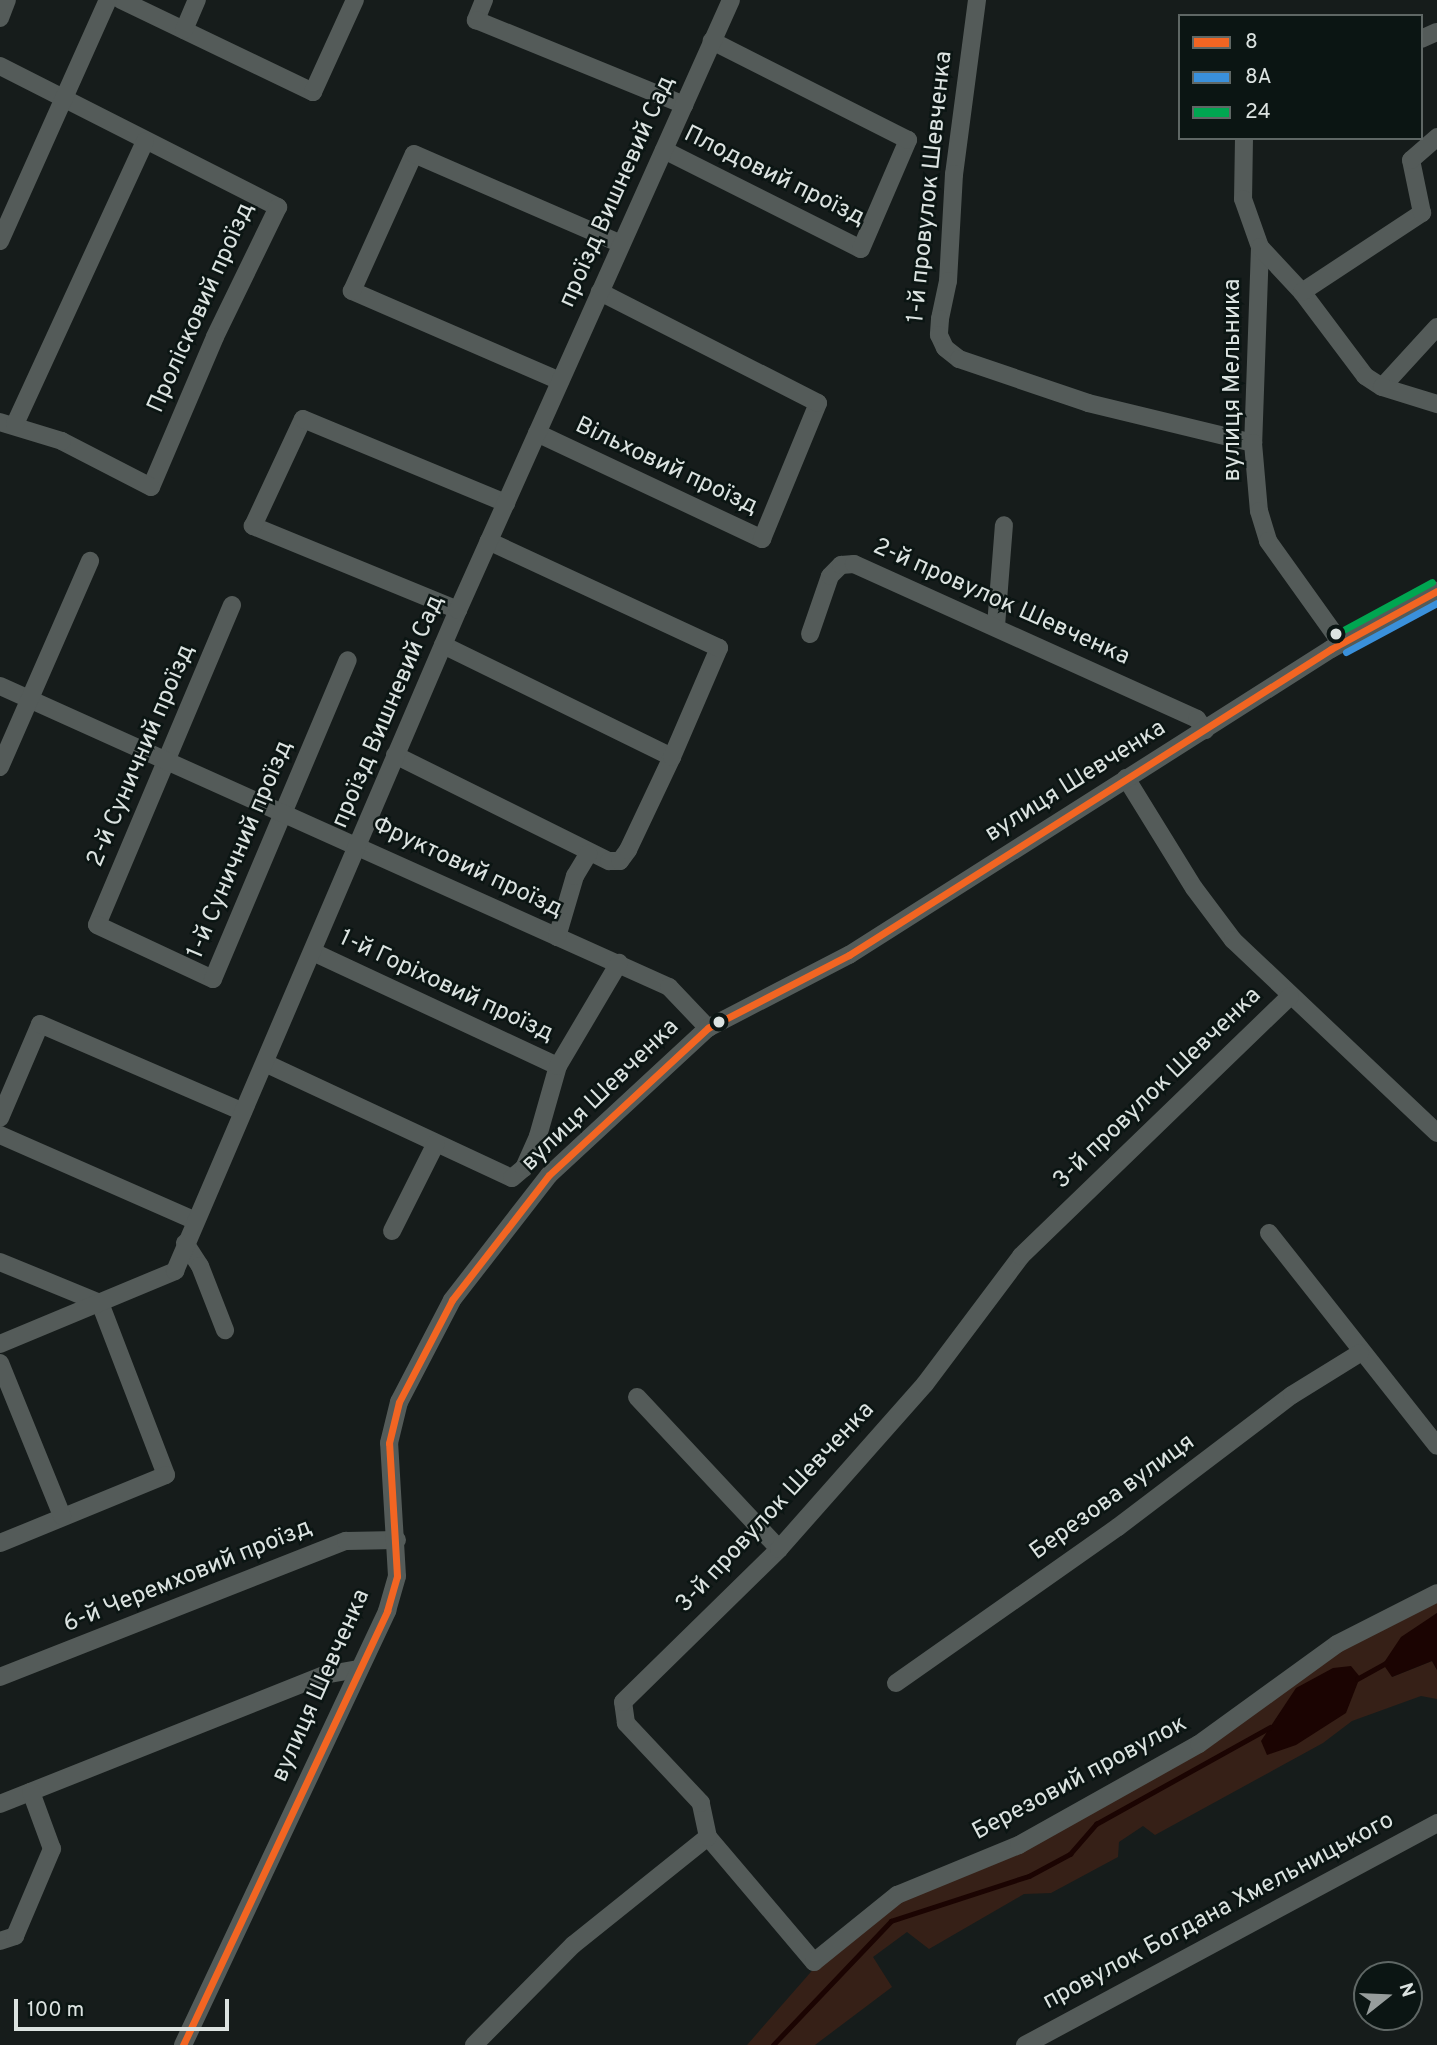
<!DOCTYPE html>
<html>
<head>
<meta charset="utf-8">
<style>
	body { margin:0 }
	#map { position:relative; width:1437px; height:2045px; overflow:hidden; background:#161c1b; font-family:Overpass,sans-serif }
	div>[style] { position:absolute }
	.green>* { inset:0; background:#362017 }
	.water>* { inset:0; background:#1b0402 }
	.stream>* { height:4.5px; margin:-2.25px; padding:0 2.25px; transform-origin:2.25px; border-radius:2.25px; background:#1b0402 }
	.minor>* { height:18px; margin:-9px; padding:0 9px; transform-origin:9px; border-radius:9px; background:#545b59 }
	.bus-1>* { height:7px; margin:-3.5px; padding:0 3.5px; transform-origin:3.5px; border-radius:3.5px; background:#f26522 }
	.bus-2>* { height:7px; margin:-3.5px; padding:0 3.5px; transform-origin:3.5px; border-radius:3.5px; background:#3a90db }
	.bus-3>* { height:7px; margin:-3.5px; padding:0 3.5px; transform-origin:3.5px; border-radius:3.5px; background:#00a651 }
	.dots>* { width:19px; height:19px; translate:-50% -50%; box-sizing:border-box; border:4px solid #0b1513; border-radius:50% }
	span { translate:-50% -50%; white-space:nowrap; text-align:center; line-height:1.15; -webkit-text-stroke:5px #0b1513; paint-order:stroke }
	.street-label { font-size:24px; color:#dce3e1 }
	.legend { position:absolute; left:1178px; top:14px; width:245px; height:126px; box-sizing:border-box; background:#0b1513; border:2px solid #5f6765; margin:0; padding:9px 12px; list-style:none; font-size:21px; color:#dce3e1 }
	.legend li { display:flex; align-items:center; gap:14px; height:35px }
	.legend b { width:35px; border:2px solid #5f6765 }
	.north { position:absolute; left:1353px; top:1961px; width:70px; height:70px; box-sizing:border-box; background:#0b1513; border:2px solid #5f6765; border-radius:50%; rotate:72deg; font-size:19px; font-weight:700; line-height:28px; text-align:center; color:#dce3e1 }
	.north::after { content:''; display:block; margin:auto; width:24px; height:32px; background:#979d9c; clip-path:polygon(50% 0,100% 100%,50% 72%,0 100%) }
	.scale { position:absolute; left:14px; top:1999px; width:215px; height:32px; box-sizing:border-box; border:4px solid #dce3e1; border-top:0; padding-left:9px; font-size:21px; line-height:24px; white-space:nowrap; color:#dce3e1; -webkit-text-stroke:5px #0b1513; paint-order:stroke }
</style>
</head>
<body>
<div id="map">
	<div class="green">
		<div style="clip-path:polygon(1437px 1597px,1437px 1613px,1425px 1622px,1392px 1677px,1432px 1661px,1437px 1670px,1437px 1699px,1421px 1696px,1352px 1721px,1323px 1743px,1155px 1835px,1143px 1826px,1119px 1842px,1118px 1857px,1051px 1893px,1024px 1894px,929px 1949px,907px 1932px,873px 1957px,892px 1987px,815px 2045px,747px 2045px,817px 1965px,899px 1898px,1021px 1849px,1296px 1675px)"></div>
	</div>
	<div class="water">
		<div style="clip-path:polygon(1437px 1613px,1437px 1670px,1432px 1661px,1392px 1677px,1383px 1664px,1401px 1637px)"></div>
		<div style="clip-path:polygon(1351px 1666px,1360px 1677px,1346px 1713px,1296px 1745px,1267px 1755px,1261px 1741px,1296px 1688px,1333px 1668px)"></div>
	</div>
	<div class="stream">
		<div style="left:1357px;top:1679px;width:33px;rotate:-29deg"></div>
		<div style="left:773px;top:2045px;width:171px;rotate:-46.4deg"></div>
		<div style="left:891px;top:1921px;width:145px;rotate:-18.1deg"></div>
		<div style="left:1029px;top:1876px;width:47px;rotate:-28.2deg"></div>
		<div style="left:1070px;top:1854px;width:40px;rotate:-49deg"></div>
		<div style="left:1096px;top:1824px;width:199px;rotate:-29.1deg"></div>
	</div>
	<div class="minor">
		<div style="left:121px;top:0;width:213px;rotate:25.6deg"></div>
		<div style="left:313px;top:92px;width:101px;rotate:-65.5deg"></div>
		<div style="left:484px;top:0;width:22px;rotate:112deg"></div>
		<div style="left:476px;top:20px;width:225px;rotate:22.2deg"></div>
		<div style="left:977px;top:0;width:176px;rotate:97.5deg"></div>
		<div style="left:954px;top:174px;width:107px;rotate:93.2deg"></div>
		<div style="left:948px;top:281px;width:39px;rotate:102deg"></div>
		<div style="left:940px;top:319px;width:16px;rotate:94deg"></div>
		<div style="left:939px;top:335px;width:14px;rotate:65deg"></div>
		<div style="left:945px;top:348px;width:18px;rotate:38deg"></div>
		<div style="left:959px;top:359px;width:136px;rotate:18.8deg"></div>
		<div style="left:1088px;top:403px;width:170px;rotate:13.6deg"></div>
		<div style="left:0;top:18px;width:19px;rotate:-69deg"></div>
		<div style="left:184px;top:30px;width:33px;rotate:-67deg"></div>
		<div style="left:1421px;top:39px;width:17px;rotate:-24deg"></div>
		<div style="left:0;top:66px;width:312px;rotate:26.9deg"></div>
		<div style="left:278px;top:207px;width:144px;rotate:115.9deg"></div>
		<div style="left:215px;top:337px;width:163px;rotate:113.1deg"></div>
		<div style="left:151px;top:487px;width:100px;rotate:-152.7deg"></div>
		<div style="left:62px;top:441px;width:65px;rotate:-163deg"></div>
		<div style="left:1244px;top:138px;width:61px;rotate:90.9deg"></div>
		<div style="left:1243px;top:199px;width:51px;rotate:70.5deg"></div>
		<div style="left:1260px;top:247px;width:196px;rotate:92deg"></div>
		<div style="left:1253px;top:443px;width:68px;rotate:85deg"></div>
		<div style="left:1259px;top:511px;width:31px;rotate:73deg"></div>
		<div style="left:1268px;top:541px;width:125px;rotate:54.4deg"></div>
		<div style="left:664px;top:150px;width:220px;rotate:26.7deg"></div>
		<div style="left:861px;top:249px;width:119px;rotate:-66.7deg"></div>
		<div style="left:908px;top:140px;width:220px;rotate:-153.2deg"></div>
		<div style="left:0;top:241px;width:264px;rotate:-65.9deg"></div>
		<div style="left:1260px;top:247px;width:62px;rotate:47deg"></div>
		<div style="left:1302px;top:292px;width:105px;rotate:53.1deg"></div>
		<div style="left:1365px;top:376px;width:20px;rotate:33deg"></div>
		<div style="left:1302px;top:292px;width:144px;rotate:-33.4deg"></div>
		<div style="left:1422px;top:213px;width:54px;rotate:-101.7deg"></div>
		<div style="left:1411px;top:160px;width:35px;rotate:-41deg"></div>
		<div style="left:1437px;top:327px;width:81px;rotate:132.5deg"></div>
		<div style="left:1382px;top:387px;width:58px;rotate:17.2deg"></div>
		<div style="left:560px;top:381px;width:227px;rotate:-156.6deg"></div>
		<div style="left:352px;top:291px;width:150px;rotate:-65.7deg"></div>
		<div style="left:414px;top:154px;width:226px;rotate:23.5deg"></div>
		<div style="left:15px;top:424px;width:311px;rotate:-65.3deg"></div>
		<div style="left:537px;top:433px;width:249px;rotate:25.2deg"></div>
		<div style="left:762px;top:539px;width:147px;rotate:-67.6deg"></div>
		<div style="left:818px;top:403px;width:245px;rotate:-153deg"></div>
		<div style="left:232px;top:605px;width:347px;rotate:112.9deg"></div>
		<div style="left:97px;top:925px;width:128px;rotate:25deg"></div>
		<div style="left:213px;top:979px;width:346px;rotate:-67.1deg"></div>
		<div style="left:458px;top:610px;width:222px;rotate:-157.7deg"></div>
		<div style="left:253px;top:526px;width:118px;rotate:-65deg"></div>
		<div style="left:303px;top:419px;width:220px;rotate:22.5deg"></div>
		<div style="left:996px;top:626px;width:101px;rotate:-85.5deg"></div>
		<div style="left:810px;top:634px;width:61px;rotate:-71deg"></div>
		<div style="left:830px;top:576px;width:16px;rotate:-45deg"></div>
		<div style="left:841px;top:565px;width:13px;rotate:-4deg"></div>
		<div style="left:854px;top:564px;width:376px;rotate:24.3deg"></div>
		<div style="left:1197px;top:719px;width:14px;rotate:54deg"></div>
		<div style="left:443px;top:645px;width:255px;rotate:26.1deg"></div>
		<div style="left:0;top:686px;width:734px;rotate:24.22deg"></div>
		<div style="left:669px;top:987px;width:57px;rotate:46.4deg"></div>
		<div style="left:395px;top:755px;width:239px;rotate:26.4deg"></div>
		<div style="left:609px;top:861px;width:11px"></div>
		<div style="left:620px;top:861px;width:14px;rotate:-54deg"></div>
		<div style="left:628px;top:850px;width:103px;rotate:-64.7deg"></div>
		<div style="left:672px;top:757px;width:119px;rotate:-66.7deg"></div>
		<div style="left:719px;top:648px;width:254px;rotate:-155.1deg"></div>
		<div style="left:0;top:767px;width:225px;rotate:-66.4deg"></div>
		<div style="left:1126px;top:778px;width:129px;rotate:58.3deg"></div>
		<div style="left:1194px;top:888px;width:65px;rotate:53.1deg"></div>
		<div style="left:1233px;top:940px;width:281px;rotate:43.4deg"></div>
		<div style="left:557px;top:937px;width:64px;rotate:-73.6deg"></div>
		<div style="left:575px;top:876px;width:26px;rotate:-59deg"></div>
		<div style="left:313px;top:952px;width:270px;rotate:25deg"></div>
		<div style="left:265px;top:1063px;width:272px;rotate:25deg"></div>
		<div style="left:512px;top:1178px;width:16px;rotate:-40deg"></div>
		<div style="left:524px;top:1168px;width:35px;rotate:-66deg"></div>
		<div style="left:538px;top:1136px;width:73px;rotate:-74.1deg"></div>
		<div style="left:558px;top:1066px;width:120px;rotate:-59.4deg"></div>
		<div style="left:0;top:1118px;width:102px;rotate:-66.9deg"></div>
		<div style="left:40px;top:1024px;width:221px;rotate:23.4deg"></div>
		<div style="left:0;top:1135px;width:212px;rotate:23.7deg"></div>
		<div style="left:392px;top:1231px;width:98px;rotate:-63.4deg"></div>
		<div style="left:1269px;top:1233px;width:271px;rotate:51.7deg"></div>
		<div style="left:185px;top:1243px;width:27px;rotate:57deg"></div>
		<div style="left:200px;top:1266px;width:69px;rotate:68.7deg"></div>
		<div style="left:0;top:1262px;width:108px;rotate:22.3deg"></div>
		<div style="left:100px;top:1303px;width:184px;rotate:69deg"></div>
		<div style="left:166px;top:1475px;width:179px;rotate:157.7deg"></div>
		<div style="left:0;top:1344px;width:190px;rotate:-22.6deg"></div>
		<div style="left:175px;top:1271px;width:719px;rotate:-66.82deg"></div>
		<div style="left:458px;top:610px;width:668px;rotate:-65.89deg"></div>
		<div style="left:0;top:1363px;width:165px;rotate:67.9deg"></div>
		<div style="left:637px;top:1397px;width:208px;rotate:46.9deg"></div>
		<div style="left:0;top:1677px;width:372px;rotate:-21.5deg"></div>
		<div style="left:346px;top:1541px;width:51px;rotate:-1.1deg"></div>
		<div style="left:896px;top:1683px;width:271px;rotate:-35.1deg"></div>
		<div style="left:1118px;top:1527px;width:218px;rotate:-37.2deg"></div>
		<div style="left:1292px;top:1395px;width:80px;rotate:-31.7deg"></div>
		<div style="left:0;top:1804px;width:349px;rotate:-21.7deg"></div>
		<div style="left:324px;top:1675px;width:36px;rotate:-10deg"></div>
		<div style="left:708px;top:1837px;width:164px;rotate:49.7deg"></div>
		<div style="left:814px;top:1962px;width:107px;rotate:-38.9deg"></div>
		<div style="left:897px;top:1895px;width:132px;rotate:-22.3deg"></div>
		<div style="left:1019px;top:1845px;width:206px;rotate:-29.3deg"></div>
		<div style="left:1199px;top:1744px;width:170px;rotate:-35.9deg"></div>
		<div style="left:1337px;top:1644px;width:112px;rotate:-27deg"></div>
		<div style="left:0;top:1941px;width:16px;rotate:-18deg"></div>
		<div style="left:15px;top:1936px;width:95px;rotate:-67deg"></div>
		<div style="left:52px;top:1849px;width:61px;rotate:-110.2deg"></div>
		<div style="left:183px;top:2045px;width:480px;rotate:-64.8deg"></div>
		<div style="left:387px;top:1611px;width:36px;rotate:-74deg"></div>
		<div style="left:397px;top:1576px;width:133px;rotate:-93.4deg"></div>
		<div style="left:389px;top:1443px;width:42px;rotate:-76.3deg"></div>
		<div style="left:399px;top:1402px;width:115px;rotate:-62.5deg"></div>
		<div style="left:452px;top:1300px;width:158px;rotate:-52.2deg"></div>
		<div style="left:549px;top:1175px;width:217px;rotate:-42.8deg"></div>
		<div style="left:708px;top:1028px;width:159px;rotate:-27.4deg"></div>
		<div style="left:849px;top:955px;width:571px;rotate:-32.41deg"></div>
		<div style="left:1331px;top:649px;width:121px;rotate:-28.7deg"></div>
		<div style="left:474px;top:2045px;width:141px;rotate:-45.3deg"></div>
		<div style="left:573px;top:1945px;width:173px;rotate:-38.7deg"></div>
		<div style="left:708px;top:1837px;width:35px;rotate:-102deg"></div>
		<div style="left:701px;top:1803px;width:110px;rotate:-133.2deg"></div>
		<div style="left:626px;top:1723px;width:21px;rotate:-98deg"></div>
		<div style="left:623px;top:1702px;width:219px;rotate:-44.4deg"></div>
		<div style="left:779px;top:1549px;width:220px;rotate:-48.5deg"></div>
		<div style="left:925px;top:1384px;width:160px;rotate:-53.1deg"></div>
		<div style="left:1021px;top:1256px;width:374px;rotate:-44deg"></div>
		<div style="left:1025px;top:2045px;width:468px;rotate:-28.3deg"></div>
	</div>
	<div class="bus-1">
		<div style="left:183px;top:2045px;width:480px;rotate:-64.8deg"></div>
		<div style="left:387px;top:1611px;width:36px;rotate:-74deg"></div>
		<div style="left:397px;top:1576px;width:133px;rotate:-93.4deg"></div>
		<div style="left:389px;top:1443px;width:42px;rotate:-76.3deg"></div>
		<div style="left:399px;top:1402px;width:115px;rotate:-62.5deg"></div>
		<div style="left:452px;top:1300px;width:158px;rotate:-52.2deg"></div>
		<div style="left:549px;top:1175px;width:217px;rotate:-42.8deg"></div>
		<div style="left:708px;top:1028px;width:159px;rotate:-27.4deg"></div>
		<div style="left:849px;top:955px;width:571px;rotate:-32.41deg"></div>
		<div style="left:1331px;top:649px;width:121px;rotate:-28.7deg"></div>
	</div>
	<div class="bus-2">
		<div style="left:1346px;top:652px;width:103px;rotate:-28.3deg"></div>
	</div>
	<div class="bus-3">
		<div style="left:1336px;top:634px;width:109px;rotate:-28.4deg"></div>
	</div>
	<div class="dots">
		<div style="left:1336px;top:634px;background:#dce3e1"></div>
		<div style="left:719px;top:1022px;background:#dce3e1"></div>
	</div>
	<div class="street-label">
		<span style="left:774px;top:177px;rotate:26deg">Плодовий проїзд</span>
		<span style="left:931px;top:187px;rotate:-84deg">1-й провулок Шевченка</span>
		<span style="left:618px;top:192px;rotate:-66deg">проїзд Вишневий Сад</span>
		<span style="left:202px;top:308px;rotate:-66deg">Пролісковий проїзд</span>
		<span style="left:1234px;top:380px;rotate:-90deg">вулиця Мельника</span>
		<span style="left:666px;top:467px;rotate:25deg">Вільховий проїзд</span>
		<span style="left:1001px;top:603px;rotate:24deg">2-й провулок Шевченка</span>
		<span style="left:389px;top:712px;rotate:-67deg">проїзд Вишневий Сад</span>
		<span style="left:142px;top:756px;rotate:-67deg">2-й Суничний проїзд</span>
		<span style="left:1076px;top:782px;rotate:-32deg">вулиця Шевченка</span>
		<span style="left:241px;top:850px;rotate:-67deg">1-й Суничний проїзд</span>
		<span style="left:467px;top:868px;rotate:25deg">Фруктовий проїзд</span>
		<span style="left:446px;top:987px;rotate:25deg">1-й Горіховий проїзд</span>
		<span style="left:1158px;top:1089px;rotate:-44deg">3-й провулок Шевченка</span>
		<span style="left:601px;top:1096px;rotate:-44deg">вулиця Шевченка</span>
		<span style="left:1113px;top:1498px;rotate:-36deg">Березова вулиця</span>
		<span style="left:776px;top:1508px;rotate:-47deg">3-й провулок Шевченка</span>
		<span style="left:188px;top:1577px;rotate:-22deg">6-й Черемховий проїзд</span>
		<span style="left:322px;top:1686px;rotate:-66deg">вулиця Шевченка</span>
		<span style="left:1080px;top:1779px;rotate:-28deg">Березовий провулок</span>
		<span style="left:1219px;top:1912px;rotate:-28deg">провулок Богдана Хмельницького</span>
	</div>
	<ul class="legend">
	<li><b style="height:9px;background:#f26522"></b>8</li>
	<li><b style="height:9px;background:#3a90db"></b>8А</li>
	<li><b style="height:9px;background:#00a651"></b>24</li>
	</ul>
	<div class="north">N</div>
	<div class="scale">100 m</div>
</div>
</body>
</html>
